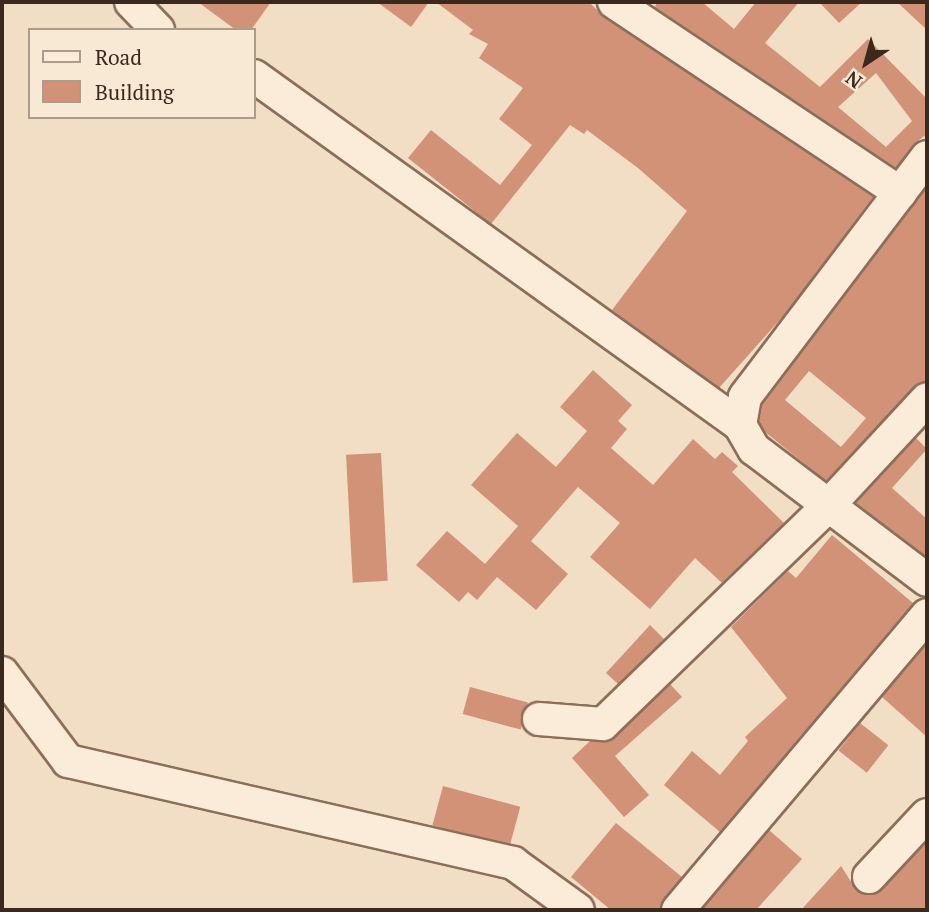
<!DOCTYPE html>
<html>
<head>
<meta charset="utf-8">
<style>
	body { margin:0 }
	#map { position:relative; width:929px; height:912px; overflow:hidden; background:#f1dec4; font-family:"PT Serif",serif }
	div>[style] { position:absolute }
	.building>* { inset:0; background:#d19278; transform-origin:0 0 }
	.roads { filter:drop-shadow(2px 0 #8d6e59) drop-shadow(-2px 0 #8d6e59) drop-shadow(0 2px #8d6e59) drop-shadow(0 -2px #8d6e59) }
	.minor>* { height:32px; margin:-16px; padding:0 16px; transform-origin:16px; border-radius:16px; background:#fbecd9 }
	span { translate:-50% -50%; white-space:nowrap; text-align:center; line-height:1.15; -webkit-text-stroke:7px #f8e9d5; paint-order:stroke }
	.frame { position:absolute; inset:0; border:4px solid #3c291e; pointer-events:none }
	.legend { position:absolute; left:28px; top:28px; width:228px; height:91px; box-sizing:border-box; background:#f8e9d5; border:2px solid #ad9c8c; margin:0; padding:9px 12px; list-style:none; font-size:21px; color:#3c291e }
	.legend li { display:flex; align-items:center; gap:14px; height:35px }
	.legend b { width:35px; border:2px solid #ad9c8c }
	.north { position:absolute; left:831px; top:28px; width:70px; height:70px; -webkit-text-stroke:5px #f8e9d5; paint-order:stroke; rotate:216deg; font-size:19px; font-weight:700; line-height:28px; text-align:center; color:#3c291e }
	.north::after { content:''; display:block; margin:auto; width:24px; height:32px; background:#3c291e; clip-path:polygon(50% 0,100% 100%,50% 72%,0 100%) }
</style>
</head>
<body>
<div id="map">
	<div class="building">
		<div style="clip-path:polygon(198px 2px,271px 2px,251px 30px,236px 30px)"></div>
		<div style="clip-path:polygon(377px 2px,429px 2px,411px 27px)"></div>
		<div style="clip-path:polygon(436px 2px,589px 2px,604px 17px,873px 197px,785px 314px,719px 388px,612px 310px,687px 211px,638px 168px,587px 130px,584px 134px,570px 125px,491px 224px,408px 158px,431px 130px,500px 185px,532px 145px,499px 119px,523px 88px,479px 58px,488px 44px,469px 34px,473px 30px)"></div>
		<div style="clip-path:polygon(evenodd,657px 2px,702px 2px,734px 29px,756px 2px,799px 2px,765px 43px,820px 87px,868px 39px,927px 99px,927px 139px,924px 136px,913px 145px,896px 168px,655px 7px,657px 2px,876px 73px,912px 121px,886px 147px,838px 107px,876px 73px)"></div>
		<div style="clip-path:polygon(819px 2px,862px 2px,839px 23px)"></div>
		<div style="clip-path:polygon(897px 2px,927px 2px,927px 30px)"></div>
		<div style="clip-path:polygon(evenodd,927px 187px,927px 381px,914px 387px,826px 481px,765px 432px,759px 422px,762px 405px,927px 187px,809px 371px,866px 418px,841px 447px,785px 400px,809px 371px)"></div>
		<div style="clip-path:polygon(593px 370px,632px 405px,618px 421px,627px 429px,611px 448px,653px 485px,693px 439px,715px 459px,722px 452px,738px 466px,732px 472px,784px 523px,722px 583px,695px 558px,650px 609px,590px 557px,620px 523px,578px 487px,531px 541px,568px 574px,536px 610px,497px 577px,477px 600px,468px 592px,459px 602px,416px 565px,447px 531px,485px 564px,518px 526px,471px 485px,517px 433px,556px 467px,587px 431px,560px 407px)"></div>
		<div style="clip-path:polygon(916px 438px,927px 449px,892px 488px,927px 519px,927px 557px,856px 503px)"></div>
		<div style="left:381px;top:453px;width:128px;height:35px;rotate:87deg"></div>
		<div style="clip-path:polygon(832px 535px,913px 603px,720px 832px,664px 785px,692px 751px,720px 775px,748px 741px,745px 737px,787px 698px,731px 627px,788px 571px,796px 578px)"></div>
		<div style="clip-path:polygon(650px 625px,664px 639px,618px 684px,606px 673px)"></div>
		<div style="clip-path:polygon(927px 643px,927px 737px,882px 697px)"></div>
		<div style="clip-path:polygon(670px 684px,682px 697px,615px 756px,649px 795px,624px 817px,572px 758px,590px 741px,615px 738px)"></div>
		<div style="left:470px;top:687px;width:60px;height:28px;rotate:15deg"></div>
		<div style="left:860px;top:723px;width:36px;height:35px;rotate:38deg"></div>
		<div style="left:443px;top:786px;width:80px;height:41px;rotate:15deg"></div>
		<div style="clip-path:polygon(616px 823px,682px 877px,660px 910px,611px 910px,571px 877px)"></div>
		<div style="clip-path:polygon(769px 830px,802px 859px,756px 910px,702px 910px)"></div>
		<div style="clip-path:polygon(927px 842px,927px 910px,801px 910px,841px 866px,857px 891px,875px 894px)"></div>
	</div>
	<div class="roads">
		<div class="minor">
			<div style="left:131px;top:2px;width:39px;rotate:46deg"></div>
			<div style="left:614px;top:2px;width:344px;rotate:33.7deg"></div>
			<div style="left:254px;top:76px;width:598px;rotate:35.68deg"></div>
			<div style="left:927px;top:157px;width:301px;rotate:127.2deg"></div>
			<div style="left:745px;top:397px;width:28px;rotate:100deg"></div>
			<div style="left:740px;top:425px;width:28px;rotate:60deg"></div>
			<div style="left:754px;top:449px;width:217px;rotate:37.1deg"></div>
			<div style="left:2px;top:673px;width:110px;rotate:53.1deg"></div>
			<div style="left:68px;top:761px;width:457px;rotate:12.9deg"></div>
			<div style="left:513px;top:863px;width:80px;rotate:35.9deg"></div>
			<div style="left:539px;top:719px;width:64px;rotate:4.5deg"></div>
			<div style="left:603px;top:724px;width:315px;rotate:-44.1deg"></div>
			<div style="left:829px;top:505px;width:144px;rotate:-47.2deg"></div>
			<div style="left:869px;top:877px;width:85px;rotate:-46.9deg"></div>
			<div style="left:678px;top:910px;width:386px;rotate:-49.8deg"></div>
		</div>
	</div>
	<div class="frame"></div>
	<ul class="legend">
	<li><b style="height:9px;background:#fbecd9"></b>Road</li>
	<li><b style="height:19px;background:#d19278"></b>Building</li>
	</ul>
	<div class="north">N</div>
</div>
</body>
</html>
